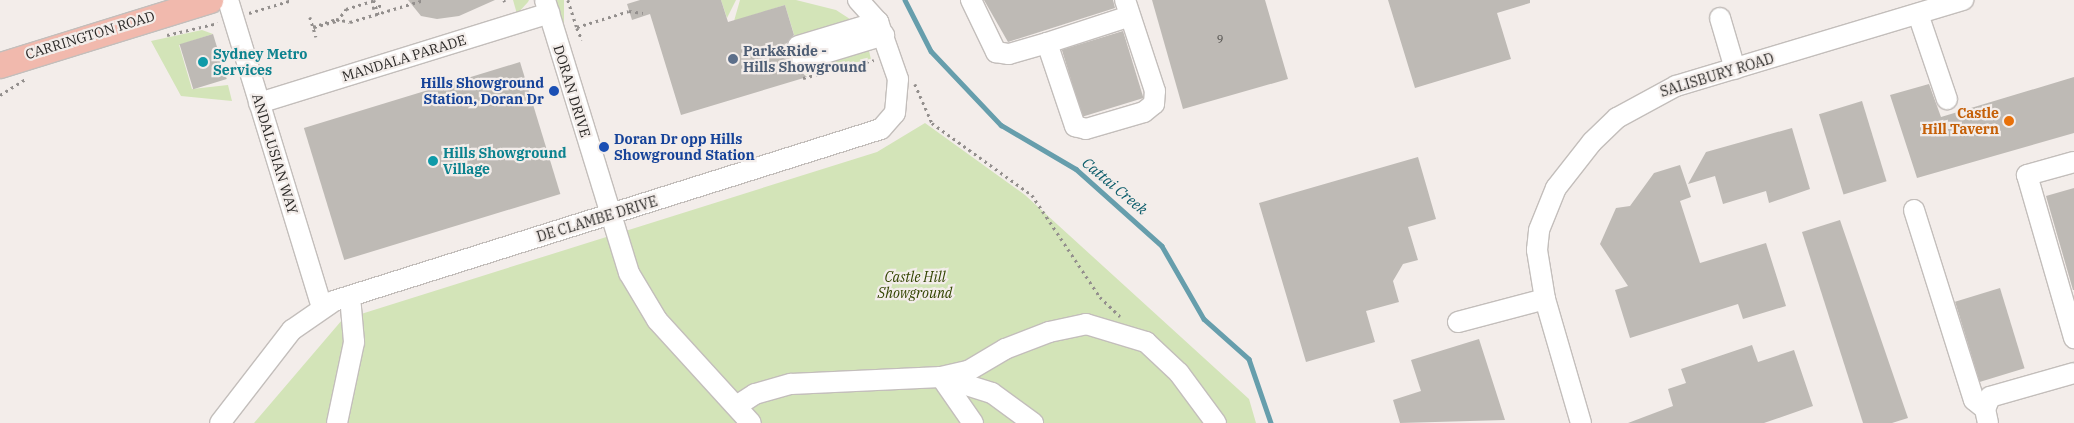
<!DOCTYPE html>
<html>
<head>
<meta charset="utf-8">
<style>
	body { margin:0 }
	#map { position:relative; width:2074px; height:423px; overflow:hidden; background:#f3edea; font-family:"IBM Plex Serif",serif }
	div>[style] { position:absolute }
	.green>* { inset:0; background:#d3e4b8; transform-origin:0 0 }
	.stream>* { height:4.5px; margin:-2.25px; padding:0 2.25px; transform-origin:2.25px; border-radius:2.25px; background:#669eac }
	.building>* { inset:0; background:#bebab5; transform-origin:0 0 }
	.path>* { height:2.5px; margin-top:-1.25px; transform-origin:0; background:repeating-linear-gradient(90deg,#938f8d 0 2.5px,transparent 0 6.5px) }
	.roads { filter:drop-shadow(1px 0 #c3bebb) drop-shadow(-1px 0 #c3bebb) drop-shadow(0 1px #c3bebb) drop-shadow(0 -1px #c3bebb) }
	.minor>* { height:20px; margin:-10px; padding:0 10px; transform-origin:10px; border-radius:10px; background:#fff }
	.major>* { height:25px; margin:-12.5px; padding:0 12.5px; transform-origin:12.5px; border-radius:12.5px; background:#f1b9ad }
	.dots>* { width:14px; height:14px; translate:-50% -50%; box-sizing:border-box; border:2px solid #f3edea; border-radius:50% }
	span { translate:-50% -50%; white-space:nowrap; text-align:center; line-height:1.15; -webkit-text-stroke:4.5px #f3edea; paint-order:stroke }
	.number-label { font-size:11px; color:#4e4c49 }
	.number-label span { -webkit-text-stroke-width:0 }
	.street-label { font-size:14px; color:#292725 }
	.service-label { font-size:14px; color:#4e5e75; font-weight:700 }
	.left { translate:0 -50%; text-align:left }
	.culture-label { font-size:14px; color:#0d838f; font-weight:700 }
	.transit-label { font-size:14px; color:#164399; font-weight:700 }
	.right { translate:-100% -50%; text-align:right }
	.food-label { font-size:14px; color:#c56008; font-weight:700 }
	.park-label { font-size:14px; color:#324400; font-style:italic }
	.water-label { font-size:15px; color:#0a5c6a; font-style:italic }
</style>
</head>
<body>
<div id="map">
	<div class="green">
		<div style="clip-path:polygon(513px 0,529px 0,528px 2px,517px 14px)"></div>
		<div style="left:557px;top:0;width:7px;height:33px"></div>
		<div style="clip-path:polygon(721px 0,736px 0,727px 18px)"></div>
		<div style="clip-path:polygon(740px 0,796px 0,836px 10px,853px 21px,797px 44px,785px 5px,734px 21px)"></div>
		<div style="clip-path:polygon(202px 30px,213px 34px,179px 45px,192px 89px,228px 85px,232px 101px,181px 96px,151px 41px)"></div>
		<div style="left:868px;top:47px;width:12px;height:67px;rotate:76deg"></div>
		<div style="clip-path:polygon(925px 123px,1025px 195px,1249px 399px,1256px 423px,254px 423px,342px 320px,877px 152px)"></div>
	</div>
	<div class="stream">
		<div style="left:905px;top:0;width:57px;rotate:63deg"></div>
		<div style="left:931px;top:51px;width:102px;rotate:46.6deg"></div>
		<div style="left:1001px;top:125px;width:87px;rotate:30.4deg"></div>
		<div style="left:1076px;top:169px;width:115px;rotate:41.8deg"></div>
		<div style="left:1162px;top:246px;width:84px;rotate:60.1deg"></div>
		<div style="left:1204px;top:319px;width:60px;rotate:41.6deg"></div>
		<div style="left:1249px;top:359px;width:68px;rotate:71deg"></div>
	</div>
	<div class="building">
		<div style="clip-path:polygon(408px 0,495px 0,459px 16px,437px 19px,421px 16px)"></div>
		<div style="clip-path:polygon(640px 0,721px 0,728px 22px,785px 5px,794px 35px,786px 44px,791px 63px,807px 77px,681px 115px,650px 14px,632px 20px,627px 4px)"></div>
		<div style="clip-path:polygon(984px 0,1113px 0,1115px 8px,1008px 42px)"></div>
		<div style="clip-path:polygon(1152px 0,1265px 0,1288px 79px,1183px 109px)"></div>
		<div style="clip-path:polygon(1388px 0,1530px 0,1530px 3px,1497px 13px,1511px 59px,1415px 88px)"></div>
		<div style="left:1123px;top:31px;width:70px;height:64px;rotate:73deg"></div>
		<div style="left:213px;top:34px;width:47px;height:35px;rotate:73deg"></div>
		<div style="left:520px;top:62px;width:138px;height:226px;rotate:73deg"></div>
		<div style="clip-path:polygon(2074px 77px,2074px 133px,1917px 178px,1890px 95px,1929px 84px,1941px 117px)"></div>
		<div style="left:1862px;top:101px;width:84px;height:45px;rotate:73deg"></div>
		<div style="clip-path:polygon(1792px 128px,1810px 189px,1769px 203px,1766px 191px,1723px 204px,1715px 176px,1688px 184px,1706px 152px)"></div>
		<div style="clip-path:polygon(1418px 157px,1436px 219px,1408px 227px,1418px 260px,1403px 264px,1393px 281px,1399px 302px,1366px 311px,1375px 342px,1306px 362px,1259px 203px)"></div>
		<div style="clip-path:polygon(1680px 165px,1691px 197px,1680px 201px,1700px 263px,1766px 243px,1786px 306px,1743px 319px,1738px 304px,1630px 338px,1615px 290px,1628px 286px,1600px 244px,1616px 208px,1630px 206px,1654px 173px)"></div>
		<div style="clip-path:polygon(2074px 188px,2074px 290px,2073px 290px,2046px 196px)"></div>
		<div style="clip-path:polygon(1840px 220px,1908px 418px,1892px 423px,1863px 423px,1802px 232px)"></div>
		<div style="left:2000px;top:288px;width:84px;height:47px;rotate:73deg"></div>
		<div style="clip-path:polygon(1479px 339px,1505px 420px,1400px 423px,1393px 400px,1421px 391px,1411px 360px)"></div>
		<div style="clip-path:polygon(1752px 345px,1758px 362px,1794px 350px,1813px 406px,1764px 423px,1628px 423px,1673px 406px,1668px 389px,1686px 383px,1681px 369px)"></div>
	</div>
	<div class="path">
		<div style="left:374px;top:0;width:18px;rotate:74deg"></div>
		<div style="left:504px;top:0;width:2px;rotate:63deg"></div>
		<div style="left:568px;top:0;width:28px;rotate:72deg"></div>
		<div style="left:577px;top:27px;width:54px;rotate:-17.1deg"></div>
		<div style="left:629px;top:11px;width:14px;rotate:8deg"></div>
		<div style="left:372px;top:8px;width:11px;rotate:-15deg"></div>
		<div style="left:249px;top:13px;width:45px;rotate:-16.8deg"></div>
		<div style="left:310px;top:17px;width:21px;rotate:73deg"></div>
		<div style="left:313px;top:27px;width:24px;rotate:-19deg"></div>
		<div style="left:336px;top:19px;width:14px;rotate:12deg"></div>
		<div style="left:350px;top:22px;width:77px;rotate:-16.6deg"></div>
		<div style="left:314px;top:27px;width:24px;rotate:-15deg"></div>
		<div style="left:337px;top:21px;width:15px;rotate:-53deg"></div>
		<div style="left:346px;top:9px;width:31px;rotate:-17deg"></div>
		<div style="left:577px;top:28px;width:13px;rotate:67deg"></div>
		<div style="left:167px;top:35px;width:52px;rotate:-13.2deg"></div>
		<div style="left:803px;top:78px;width:73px;rotate:-14.2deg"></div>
		<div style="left:915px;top:84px;width:43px;rotate:66.4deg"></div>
		<div style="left:932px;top:123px;width:123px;rotate:35.8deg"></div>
		<div style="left:1032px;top:195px;width:123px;rotate:56.3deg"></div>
		<div style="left:1100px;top:297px;width:28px;rotate:44deg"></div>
		<div style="left:0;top:95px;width:31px;rotate:-32deg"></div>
	</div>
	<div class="roads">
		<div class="minor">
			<div style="left:228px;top:0;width:321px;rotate:73deg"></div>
			<div style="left:545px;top:0;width:286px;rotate:72.9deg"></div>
			<div style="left:629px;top:273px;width:55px;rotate:59.2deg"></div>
			<div style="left:657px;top:320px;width:139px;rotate:47.6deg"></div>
			<div style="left:971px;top:0;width:58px;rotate:64.3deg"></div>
			<div style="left:996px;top:52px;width:13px;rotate:9deg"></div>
			<div style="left:1009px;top:54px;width:40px;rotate:-16deg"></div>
			<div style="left:1047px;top:43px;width:88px;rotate:71.4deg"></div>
			<div style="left:1075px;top:126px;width:11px;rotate:15deg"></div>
			<div style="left:1086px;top:129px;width:60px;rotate:-16.3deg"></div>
			<div style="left:1144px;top:112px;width:13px;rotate:-39deg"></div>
			<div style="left:1154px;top:104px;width:13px;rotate:-86deg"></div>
			<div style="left:1155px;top:91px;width:96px;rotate:-108.2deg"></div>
			<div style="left:1918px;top:14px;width:90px;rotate:71.2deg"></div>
			<div style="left:1720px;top:18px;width:53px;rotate:73.6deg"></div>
			<div style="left:1047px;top:43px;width:87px;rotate:-18deg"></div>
			<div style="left:798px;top:46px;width:84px;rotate:-16.7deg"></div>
			<div style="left:802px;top:60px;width:86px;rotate:-17deg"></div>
			<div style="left:259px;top:103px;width:304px;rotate:-17.2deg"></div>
			<div style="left:2074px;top:162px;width:49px;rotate:164.5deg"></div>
			<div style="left:2027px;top:175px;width:170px;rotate:73.9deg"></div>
			<div style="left:1914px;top:210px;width:199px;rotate:72.5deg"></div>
			<div style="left:1974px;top:400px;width:14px;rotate:39deg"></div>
			<div style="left:1458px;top:322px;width:90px;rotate:-14.8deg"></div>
			<div style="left:738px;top:405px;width:20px;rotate:-33deg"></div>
			<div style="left:755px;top:394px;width:37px;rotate:-16deg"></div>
			<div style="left:791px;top:384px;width:150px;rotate:-2.7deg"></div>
			<div style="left:941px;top:377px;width:53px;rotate:17.4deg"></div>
			<div style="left:992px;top:393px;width:51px;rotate:36.2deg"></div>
			<div style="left:220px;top:423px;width:118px;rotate:-52.3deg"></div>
			<div style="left:292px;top:330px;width:51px;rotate:-34.6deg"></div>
			<div style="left:334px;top:301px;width:573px;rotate:-17.46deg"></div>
			<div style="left:881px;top:129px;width:21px;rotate:-49deg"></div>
			<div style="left:895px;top:113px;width:34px;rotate:-85deg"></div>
			<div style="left:898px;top:79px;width:60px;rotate:-109.3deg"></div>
			<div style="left:878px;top:22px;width:30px;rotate:-132deg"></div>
			<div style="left:337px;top:423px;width:83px;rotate:-78.1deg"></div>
			<div style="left:354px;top:342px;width:46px;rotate:-95deg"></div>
			<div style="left:973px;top:423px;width:56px;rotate:-124.8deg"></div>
			<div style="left:941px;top:377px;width:28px;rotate:-13deg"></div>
			<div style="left:968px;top:371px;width:43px;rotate:-30.7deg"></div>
			<div style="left:1005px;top:349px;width:47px;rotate:-21.1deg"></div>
			<div style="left:1049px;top:332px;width:38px;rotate:-12deg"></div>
			<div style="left:1086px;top:324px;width:63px;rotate:16.7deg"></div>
			<div style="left:1146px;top:342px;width:45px;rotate:43.2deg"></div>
			<div style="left:1179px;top:373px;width:62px;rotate:53.5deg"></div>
			<div style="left:1581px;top:423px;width:129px;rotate:-106.2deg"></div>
			<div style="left:1545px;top:299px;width:50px;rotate:-99.3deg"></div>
			<div style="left:1537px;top:250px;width:20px;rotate:-84deg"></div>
			<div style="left:1539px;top:230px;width:45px;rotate:-68deg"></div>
			<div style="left:1556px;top:188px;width:58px;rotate:-52deg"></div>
			<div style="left:1592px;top:142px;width:35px;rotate:-44deg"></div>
			<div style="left:1617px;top:118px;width:67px;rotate:-28.5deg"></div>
			<div style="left:1676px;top:86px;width:300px;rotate:-16.7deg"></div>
			<div style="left:1988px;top:423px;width:14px;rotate:-102deg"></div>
			<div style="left:1985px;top:409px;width:13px;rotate:-67deg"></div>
			<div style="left:1990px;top:397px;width:87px;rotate:-15.9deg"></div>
		</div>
		<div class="major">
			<div style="left:0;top:65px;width:220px;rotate:-17.2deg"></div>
		</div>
	</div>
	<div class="dots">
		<div style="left:733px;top:59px;background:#5c6f8a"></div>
		<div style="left:203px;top:62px;background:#0f9aa8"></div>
		<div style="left:554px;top:91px;background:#1a4fb4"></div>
		<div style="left:2009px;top:121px;background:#e8710a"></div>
		<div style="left:604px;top:147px;background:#1a4fb4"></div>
		<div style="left:433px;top:161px;background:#0f9aa8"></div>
	</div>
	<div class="number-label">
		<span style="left:1220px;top:39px">9</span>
	</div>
	<div class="street-label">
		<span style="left:90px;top:35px;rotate:-17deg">CARRINGTON ROAD</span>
		<span style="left:404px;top:58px;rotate:-17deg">MANDALA PARADE</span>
		<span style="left:1717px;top:75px;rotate:-17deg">SALISBURY ROAD</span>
		<span style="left:572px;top:91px;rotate:73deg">DORAN DRIVE</span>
		<span style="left:275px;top:154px;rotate:73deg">ANDALUSIAN WAY</span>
		<span style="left:597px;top:219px;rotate:-17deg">DE CLAMBE DRIVE</span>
	</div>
	<div class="service-label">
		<span class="left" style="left:743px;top:59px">Park&amp;Ride -<br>Hills Showground</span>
	</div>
	<div class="culture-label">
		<span class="left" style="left:213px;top:62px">Sydney Metro<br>Services</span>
		<span class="left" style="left:443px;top:161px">Hills Showground<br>Village</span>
	</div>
	<div class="transit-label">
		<span class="right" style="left:544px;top:91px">Hills Showground<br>Station, Doran Dr</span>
		<span class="left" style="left:614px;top:147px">Doran Dr opp Hills<br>Showground Station</span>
	</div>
	<div class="food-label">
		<span class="right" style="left:1999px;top:121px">Castle<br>Hill Tavern</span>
	</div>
	<div class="park-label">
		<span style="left:915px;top:285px">Castle Hill<br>Showground</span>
	</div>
	<div class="water-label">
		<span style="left:1115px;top:186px;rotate:40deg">Cattai Creek</span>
	</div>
</div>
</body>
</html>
